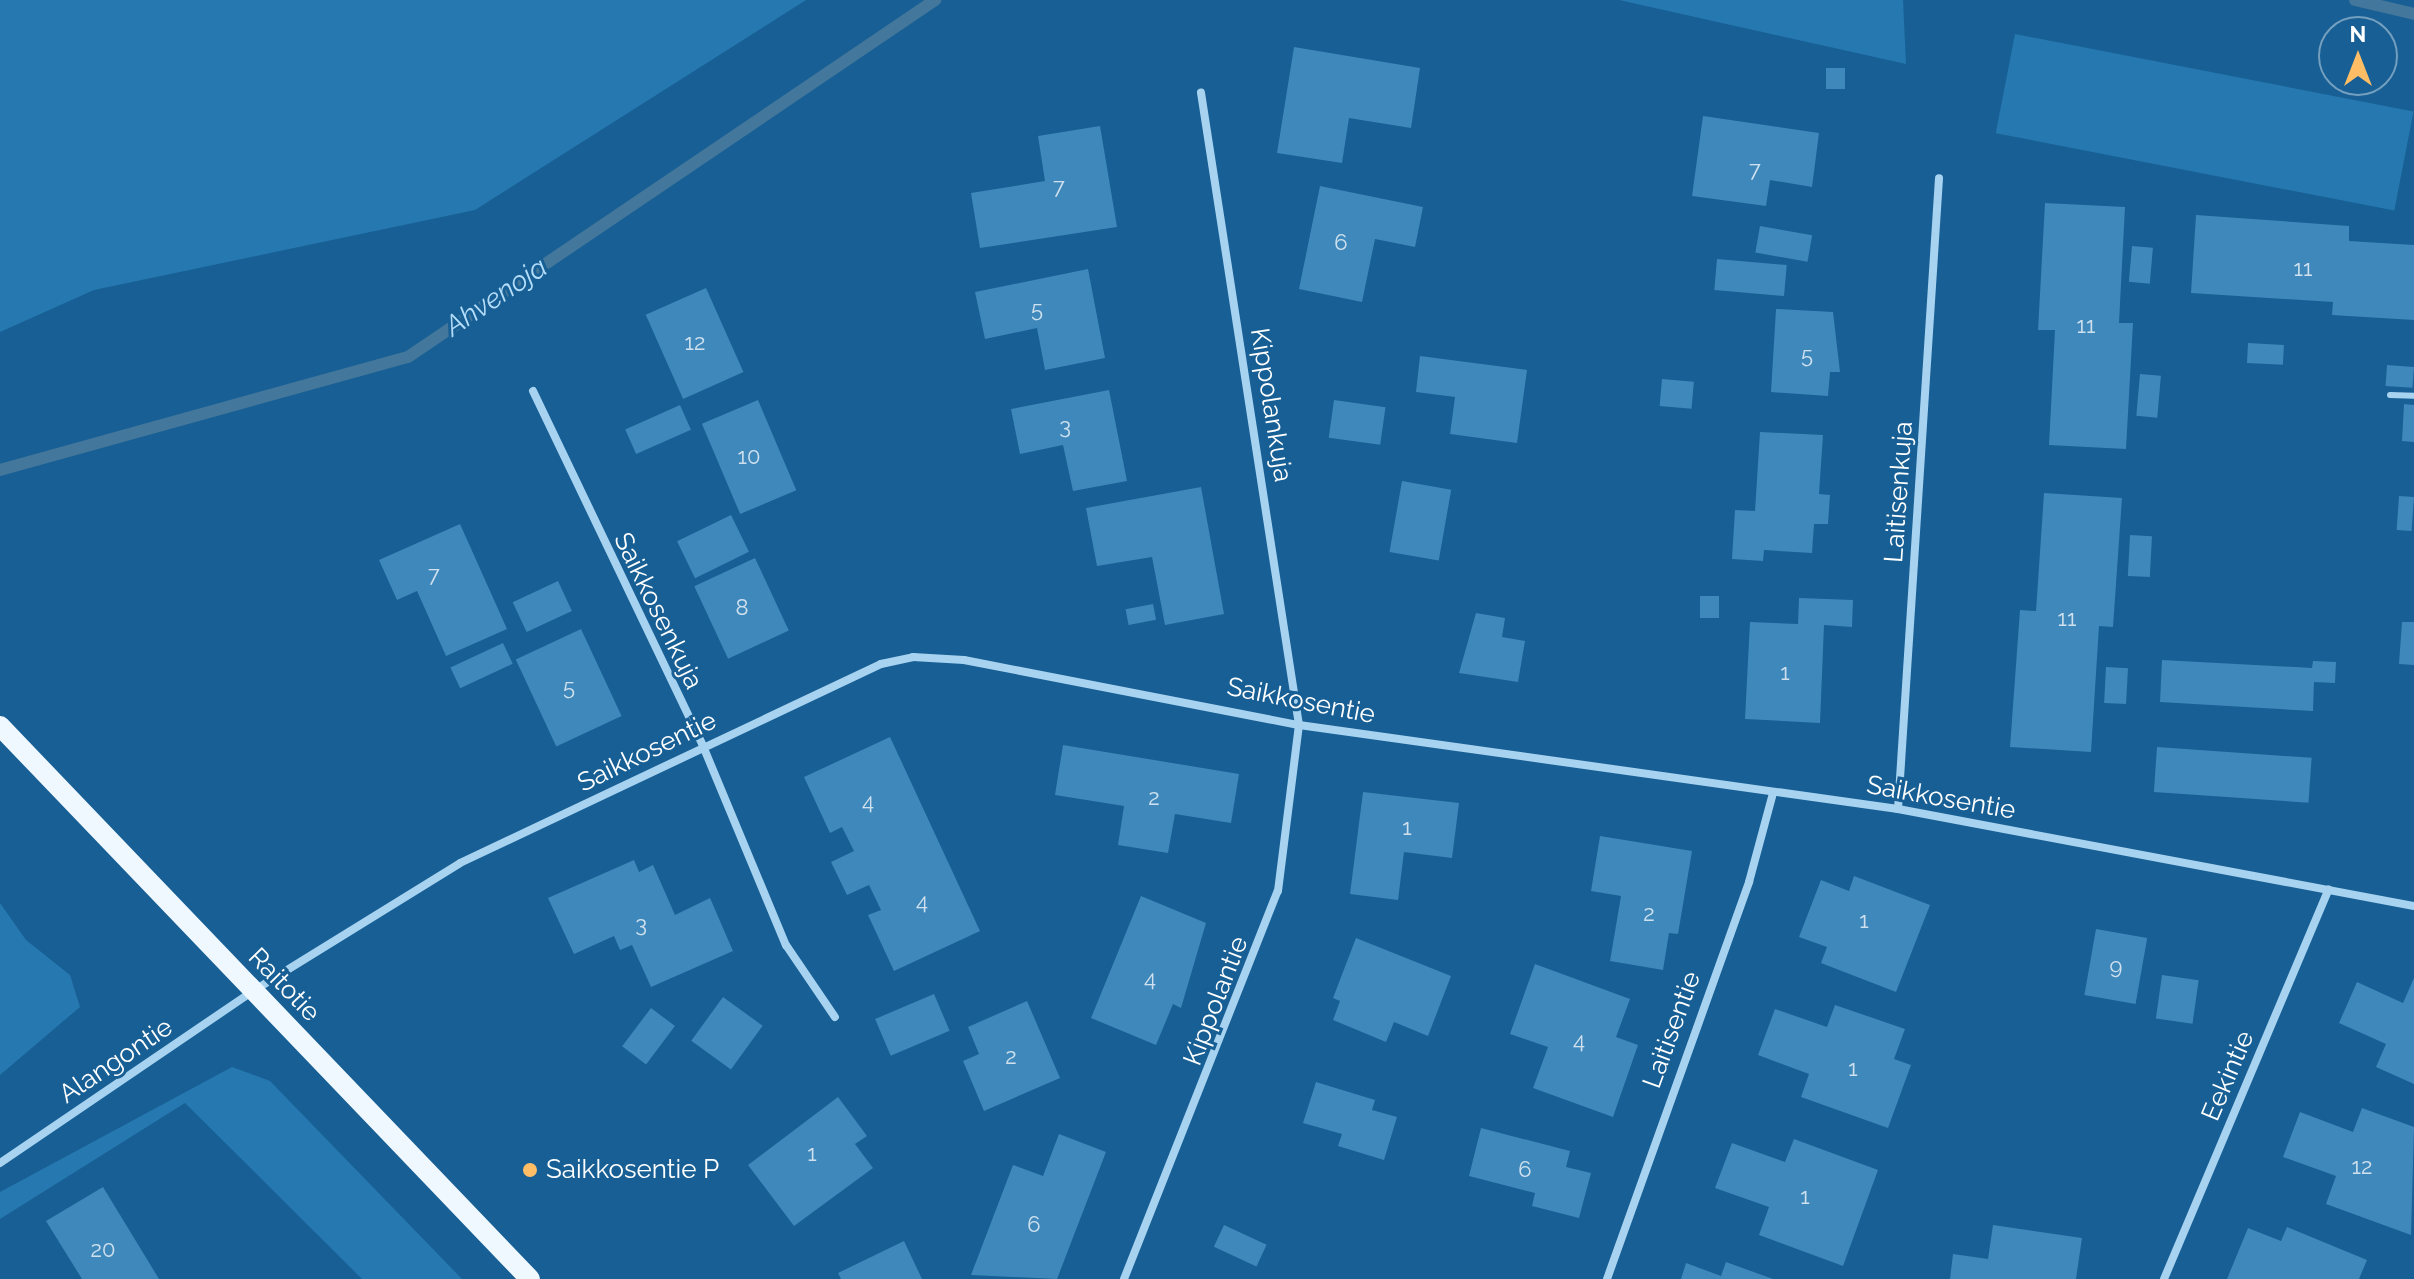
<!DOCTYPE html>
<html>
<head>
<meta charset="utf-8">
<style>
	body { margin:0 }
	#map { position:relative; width:2414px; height:1279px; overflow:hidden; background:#175f94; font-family:Raleway,sans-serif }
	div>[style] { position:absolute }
	.green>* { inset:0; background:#2678b0; transform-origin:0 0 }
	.stream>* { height:12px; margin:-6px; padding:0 6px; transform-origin:6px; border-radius:6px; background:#43779c }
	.building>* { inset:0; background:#3f88bb; transform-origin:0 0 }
	.service>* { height:6px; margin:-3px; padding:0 3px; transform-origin:3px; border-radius:3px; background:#a7d3f1 }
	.minor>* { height:8px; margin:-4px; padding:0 4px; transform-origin:4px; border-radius:4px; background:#a7d3f1 }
	.primary>* { height:20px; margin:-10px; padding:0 10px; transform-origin:10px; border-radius:10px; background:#f0f8ff }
	.dots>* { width:22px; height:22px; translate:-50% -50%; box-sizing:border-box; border:4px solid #175f94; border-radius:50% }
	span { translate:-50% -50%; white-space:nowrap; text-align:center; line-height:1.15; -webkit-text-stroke:6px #175f94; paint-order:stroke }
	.number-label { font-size:22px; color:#cfe1ee }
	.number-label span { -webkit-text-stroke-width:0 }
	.street-label { font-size:26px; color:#fff }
	.poi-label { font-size:26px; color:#fff }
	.left { translate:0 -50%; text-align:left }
	.water-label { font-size:28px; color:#b3dcf8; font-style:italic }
	.north { position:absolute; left:2318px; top:16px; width:80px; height:80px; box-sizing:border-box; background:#175f94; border:2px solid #749fbf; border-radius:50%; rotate:0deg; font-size:22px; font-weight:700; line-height:32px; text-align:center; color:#fff }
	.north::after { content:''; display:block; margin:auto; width:28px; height:36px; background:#ffbd66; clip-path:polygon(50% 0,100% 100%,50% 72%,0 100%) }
</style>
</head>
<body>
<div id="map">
	<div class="green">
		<div style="clip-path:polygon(0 0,806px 0,475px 210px,94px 290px,0 332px)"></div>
		<div style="clip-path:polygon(1619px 0,1903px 0,1906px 64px)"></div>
		<div style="left:2015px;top:34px;width:406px;height:101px;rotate:11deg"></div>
		<div style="clip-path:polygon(0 903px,26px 940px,70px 975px,80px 1007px,0 1075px)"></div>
		<div style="clip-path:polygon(232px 1067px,270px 1081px,462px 1279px,362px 1279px,185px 1103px,0 1219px,0 1192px)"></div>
	</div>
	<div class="stream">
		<div style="left:2355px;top:0;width:61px;rotate:13.3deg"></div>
		<div style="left:0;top:470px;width:423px;rotate:-15.5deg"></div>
		<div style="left:408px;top:357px;width:637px;rotate:-34.11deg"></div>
	</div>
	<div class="building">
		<div style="clip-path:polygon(1294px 47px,1420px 68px,1411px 128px,1349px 118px,1342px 163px,1277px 153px)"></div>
		<div style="left:1826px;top:68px;width:19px;height:21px"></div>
		<div style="clip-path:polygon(1703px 116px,1819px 133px,1812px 187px,1770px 180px,1766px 206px,1692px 196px)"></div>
		<div style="clip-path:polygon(1100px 126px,1117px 227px,980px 248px,971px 193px,1045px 181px,1038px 136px)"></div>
		<div style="clip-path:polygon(1320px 186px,1423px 207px,1415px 247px,1375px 239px,1362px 302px,1299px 289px)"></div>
		<div style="clip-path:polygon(2045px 203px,2125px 207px,2119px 323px,2133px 323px,2126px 449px,2049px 445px,2055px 330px,2038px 330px)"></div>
		<div style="clip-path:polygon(2196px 215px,2349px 226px,2349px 241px,2414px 245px,2414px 320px,2332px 315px,2333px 302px,2191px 293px)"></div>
		<div style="left:1760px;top:226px;width:53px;height:27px;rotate:10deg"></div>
		<div style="left:2132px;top:246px;width:21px;height:36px;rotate:5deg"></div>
		<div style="left:1717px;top:259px;width:70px;height:31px;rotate:5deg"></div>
		<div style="clip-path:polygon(1088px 269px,1105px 358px,1045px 370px,1037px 328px,985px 339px,975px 292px)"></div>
		<div style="left:706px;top:288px;width:92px;height:66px;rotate:66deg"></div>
		<div style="clip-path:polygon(1776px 309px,1833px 312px,1840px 372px,1830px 372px,1828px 396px,1771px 392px)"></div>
		<div style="left:2248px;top:343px;width:36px;height:20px;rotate:3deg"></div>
		<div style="clip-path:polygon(1420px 356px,1527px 370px,1517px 443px,1450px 434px,1455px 397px,1416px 392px)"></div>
		<div style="left:2387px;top:365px;width:27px;height:21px;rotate:4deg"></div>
		<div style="left:2140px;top:374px;width:21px;height:42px;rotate:5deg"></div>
		<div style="left:1662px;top:379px;width:32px;height:27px;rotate:5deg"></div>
		<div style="clip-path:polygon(1109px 390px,1127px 481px,1073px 491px,1063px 445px,1020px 454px,1011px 409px)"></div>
		<div style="left:758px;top:400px;width:98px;height:61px;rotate:67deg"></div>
		<div style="left:1334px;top:400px;width:52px;height:38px;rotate:8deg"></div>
		<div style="clip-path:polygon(2404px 404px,2414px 405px,2414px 442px,2402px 441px)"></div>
		<div style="left:680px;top:405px;width:27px;height:60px;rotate:66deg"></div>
		<div style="clip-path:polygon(1760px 432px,1823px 435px,1819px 494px,1830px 495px,1828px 524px,1814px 524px,1812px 553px,1764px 550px,1763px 561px,1732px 559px,1735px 510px,1755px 511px)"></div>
		<div style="left:1402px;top:481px;width:50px;height:72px;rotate:10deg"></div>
		<div style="clip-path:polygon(1201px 487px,1224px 614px,1165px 625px,1152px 557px,1097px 566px,1086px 508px)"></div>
		<div style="clip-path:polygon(2044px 493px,2122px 498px,2113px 627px,2099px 626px,2091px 752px,2010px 747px,2020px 610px,2036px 611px)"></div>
		<div style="left:2399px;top:496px;width:15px;height:34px;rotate:4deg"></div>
		<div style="left:731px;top:515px;width:41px;height:60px;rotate:64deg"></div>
		<div style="clip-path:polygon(460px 524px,507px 629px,446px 656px,417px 591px,397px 600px,379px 560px)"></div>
		<div style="left:2130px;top:535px;width:22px;height:41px;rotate:3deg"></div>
		<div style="left:755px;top:558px;width:80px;height:67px;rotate:65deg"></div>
		<div style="left:558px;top:581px;width:33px;height:50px;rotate:65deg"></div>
		<div style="left:1700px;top:596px;width:19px;height:22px"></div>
		<div style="clip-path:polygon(1799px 598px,1853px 600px,1852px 627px,1824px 625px,1820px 723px,1745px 719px,1750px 622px,1798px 624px)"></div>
		<div style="left:1153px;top:604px;width:16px;height:28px;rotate:79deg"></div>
		<div style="clip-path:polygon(1476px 613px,1505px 618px,1502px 637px,1525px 641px,1518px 682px,1459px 673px)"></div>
		<div style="clip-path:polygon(2402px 622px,2414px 622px,2414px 665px,2399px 664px)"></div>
		<div style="left:581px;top:629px;width:96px;height:72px;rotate:65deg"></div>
		<div style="left:503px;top:643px;width:23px;height:58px;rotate:65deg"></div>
		<div style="clip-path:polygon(2162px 660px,2312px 668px,2313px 661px,2336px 662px,2335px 683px,2314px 682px,2313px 711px,2160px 702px)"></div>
		<div style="left:2106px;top:667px;width:22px;height:36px;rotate:3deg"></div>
		<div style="clip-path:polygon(890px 737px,980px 931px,894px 971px,868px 915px,881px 910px,869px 885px,847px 895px,831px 862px,854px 851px,842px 827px,830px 833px,804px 777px)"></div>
		<div style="clip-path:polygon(1063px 745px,1239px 774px,1231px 823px,1175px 814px,1168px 853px,1118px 845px,1124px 806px,1055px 795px)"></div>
		<div style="left:2157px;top:747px;width:155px;height:45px;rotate:4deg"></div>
		<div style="clip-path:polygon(1363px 792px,1459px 803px,1452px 858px,1404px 852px,1398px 900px,1350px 894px)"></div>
		<div style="clip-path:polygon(1600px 836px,1692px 851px,1678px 934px,1669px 933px,1663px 970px,1610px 961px,1621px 896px,1591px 891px)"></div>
		<div style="clip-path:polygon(634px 860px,639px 872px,653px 865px,675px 915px,710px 898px,733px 951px,651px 987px,632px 945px,620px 950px,614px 936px,574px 954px,548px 898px)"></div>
		<div style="clip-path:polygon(1854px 876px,1930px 905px,1896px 992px,1821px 963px,1827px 947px,1799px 937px,1821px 880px,1849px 891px)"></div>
		<div style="clip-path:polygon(1141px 896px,1206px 923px,1181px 1008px,1173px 1004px,1156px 1045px,1091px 1018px)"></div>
		<div style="left:2096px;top:929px;width:52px;height:67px;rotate:10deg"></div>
		<div style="clip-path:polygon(1356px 938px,1451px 976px,1428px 1036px,1394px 1022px,1386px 1042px,1333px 1020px,1340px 1001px,1333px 998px)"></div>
		<div style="clip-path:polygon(1535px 964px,1630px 999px,1616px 1037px,1638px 1045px,1613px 1117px,1533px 1088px,1548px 1047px,1510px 1034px)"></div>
		<div style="left:2162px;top:975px;width:37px;height:44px;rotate:8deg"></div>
		<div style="clip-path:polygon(2414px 978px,2414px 1084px,2376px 1067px,2386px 1044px,2339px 1023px,2357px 982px,2403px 1003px)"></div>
		<div style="left:934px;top:994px;width:40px;height:64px;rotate:67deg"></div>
		<div style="left:723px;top:997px;width:49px;height:54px;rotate:36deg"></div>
		<div style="clip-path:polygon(1027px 1001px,1060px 1078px,984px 1111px,963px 1061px,979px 1054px,968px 1027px)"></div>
		<div style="clip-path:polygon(1835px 1005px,1905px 1029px,1894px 1059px,1911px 1065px,1888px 1128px,1801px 1097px,1809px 1074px,1758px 1055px,1775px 1009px,1827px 1027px)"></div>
		<div style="left:651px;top:1008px;width:30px;height:48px;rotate:37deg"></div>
		<div style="clip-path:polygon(1316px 1082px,1375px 1100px,1372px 1110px,1397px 1117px,1384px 1160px,1338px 1146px,1342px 1134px,1303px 1123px)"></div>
		<div style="clip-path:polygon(838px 1097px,867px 1136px,855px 1144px,873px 1168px,794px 1226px,748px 1165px)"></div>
		<div style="clip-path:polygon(2362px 1108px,2414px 1127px,2411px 1235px,2326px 1204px,2336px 1176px,2283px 1157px,2300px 1112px,2353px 1132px)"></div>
		<div style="clip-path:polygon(1481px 1128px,1570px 1151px,1566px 1167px,1591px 1173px,1579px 1218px,1532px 1206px,1535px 1193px,1469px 1176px)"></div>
		<div style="clip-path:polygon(1059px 1134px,1106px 1152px,1057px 1279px,971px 1275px,1013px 1165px,1043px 1176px)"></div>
		<div style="clip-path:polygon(1794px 1139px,1878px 1170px,1843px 1266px,1759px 1235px,1769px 1207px,1715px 1188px,1732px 1143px,1785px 1162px)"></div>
		<div style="clip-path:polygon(103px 1187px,159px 1279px,82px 1279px,46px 1221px)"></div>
		<div style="left:1224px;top:1225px;width:47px;height:24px;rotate:25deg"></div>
		<div style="clip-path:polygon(1993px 1225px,2082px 1238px,2076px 1279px,1950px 1279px,1953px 1254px,1988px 1259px)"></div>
		<div style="clip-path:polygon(2287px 1227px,2367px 1260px,2359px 1279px,2227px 1279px,2248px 1228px,2281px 1241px)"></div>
		<div style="clip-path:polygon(904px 1241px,922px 1279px,841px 1279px,838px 1273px)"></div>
		<div style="clip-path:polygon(1726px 1262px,1773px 1279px,1681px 1279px,1686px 1263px,1721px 1276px)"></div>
	</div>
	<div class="service">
		<div style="left:2390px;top:395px;width:24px;rotate:2deg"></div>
	</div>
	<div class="minor">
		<div style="left:533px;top:391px;width:394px;rotate:64.4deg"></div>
		<div style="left:703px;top:746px;width:216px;rotate:67.4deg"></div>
		<div style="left:786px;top:945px;width:87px;rotate:55.8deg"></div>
		<div style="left:1898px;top:809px;width:632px;rotate:-86.28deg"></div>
		<div style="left:0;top:1163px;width:306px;rotate:-34.2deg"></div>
		<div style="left:253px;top:991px;width:243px;rotate:-31.7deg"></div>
		<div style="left:460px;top:863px;width:466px;rotate:-25.3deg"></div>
		<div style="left:881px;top:664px;width:33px;rotate:-12deg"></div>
		<div style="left:913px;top:657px;width:51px;rotate:3.4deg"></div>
		<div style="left:964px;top:660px;width:341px;rotate:11deg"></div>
		<div style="left:1299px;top:725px;width:605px;rotate:7.98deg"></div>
		<div style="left:1898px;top:809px;width:525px;rotate:10.65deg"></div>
		<div style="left:1124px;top:1279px;width:417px;rotate:-68.4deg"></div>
		<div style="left:1278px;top:891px;width:167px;rotate:-82.8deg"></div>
		<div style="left:1299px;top:725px;width:640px;rotate:-98.81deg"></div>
		<div style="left:1607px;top:1279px;width:422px;rotate:-70.3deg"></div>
		<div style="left:1749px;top:882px;width:92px;rotate:-74.9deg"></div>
		<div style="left:2164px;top:1279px;width:423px;rotate:-67.1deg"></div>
	</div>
	<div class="primary">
		<div style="left:0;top:726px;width:766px;rotate:46.22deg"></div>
	</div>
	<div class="dots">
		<div style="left:530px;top:1170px;background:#ffbd66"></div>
	</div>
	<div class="number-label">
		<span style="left:1755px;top:170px">7</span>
		<span style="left:1059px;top:187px">7</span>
		<span style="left:1341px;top:243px">6</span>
		<span style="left:2303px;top:269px">11</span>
		<span style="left:1037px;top:310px">5</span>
		<span style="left:2086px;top:326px">11</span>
		<span style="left:695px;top:343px">12</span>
		<span style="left:1807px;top:356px">5</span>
		<span style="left:1065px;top:427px">3</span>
		<span style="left:749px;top:457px">10</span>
		<span style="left:434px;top:575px">7</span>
		<span style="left:742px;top:608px">8</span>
		<span style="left:2067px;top:619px">11</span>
		<span style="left:1785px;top:673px">1</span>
		<span style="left:569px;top:688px">5</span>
		<span style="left:1154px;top:798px">2</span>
		<span style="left:868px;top:802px">4</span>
		<span style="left:1407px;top:828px">1</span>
		<span style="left:922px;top:902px">4</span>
		<span style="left:1649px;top:914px">2</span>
		<span style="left:1864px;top:921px">1</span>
		<span style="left:641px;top:925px">3</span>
		<span style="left:2116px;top:967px">9</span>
		<span style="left:1150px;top:979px">4</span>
		<span style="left:1579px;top:1041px">4</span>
		<span style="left:1011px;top:1057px">2</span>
		<span style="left:1853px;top:1069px">1</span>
		<span style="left:812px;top:1154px">1</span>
		<span style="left:2362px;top:1167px">12</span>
		<span style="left:1525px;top:1170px">6</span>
		<span style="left:1805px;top:1197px">1</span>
		<span style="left:1034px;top:1225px">6</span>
		<span style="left:103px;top:1250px">20</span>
	</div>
	<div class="street-label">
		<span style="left:1271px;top:405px;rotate:81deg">Kippolankuja</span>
		<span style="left:1899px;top:492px;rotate:-86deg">Laitisenkuja</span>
		<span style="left:658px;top:611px;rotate:64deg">Saikkosenkuja</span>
		<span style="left:1301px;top:701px;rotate:11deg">Saikkosentie</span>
		<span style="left:647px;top:752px;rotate:-26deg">Saikkosentie</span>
		<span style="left:1941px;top:798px;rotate:10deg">Saikkosentie</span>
		<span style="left:284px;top:985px;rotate:46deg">Raitotie</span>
		<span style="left:1216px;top:1001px;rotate:-69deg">Kippolantie</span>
		<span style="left:1672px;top:1030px;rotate:-70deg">Laitisentie</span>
		<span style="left:116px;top:1061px;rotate:-34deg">Alangontie</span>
		<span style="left:2228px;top:1076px;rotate:-67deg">Eekintie</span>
	</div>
	<div class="poi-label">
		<span class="left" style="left:546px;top:1170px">Saikkosentie P</span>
	</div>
	<div class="water-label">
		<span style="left:496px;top:297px;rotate:-34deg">Ahvenoja</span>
	</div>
	<div class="north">N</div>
</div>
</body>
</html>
